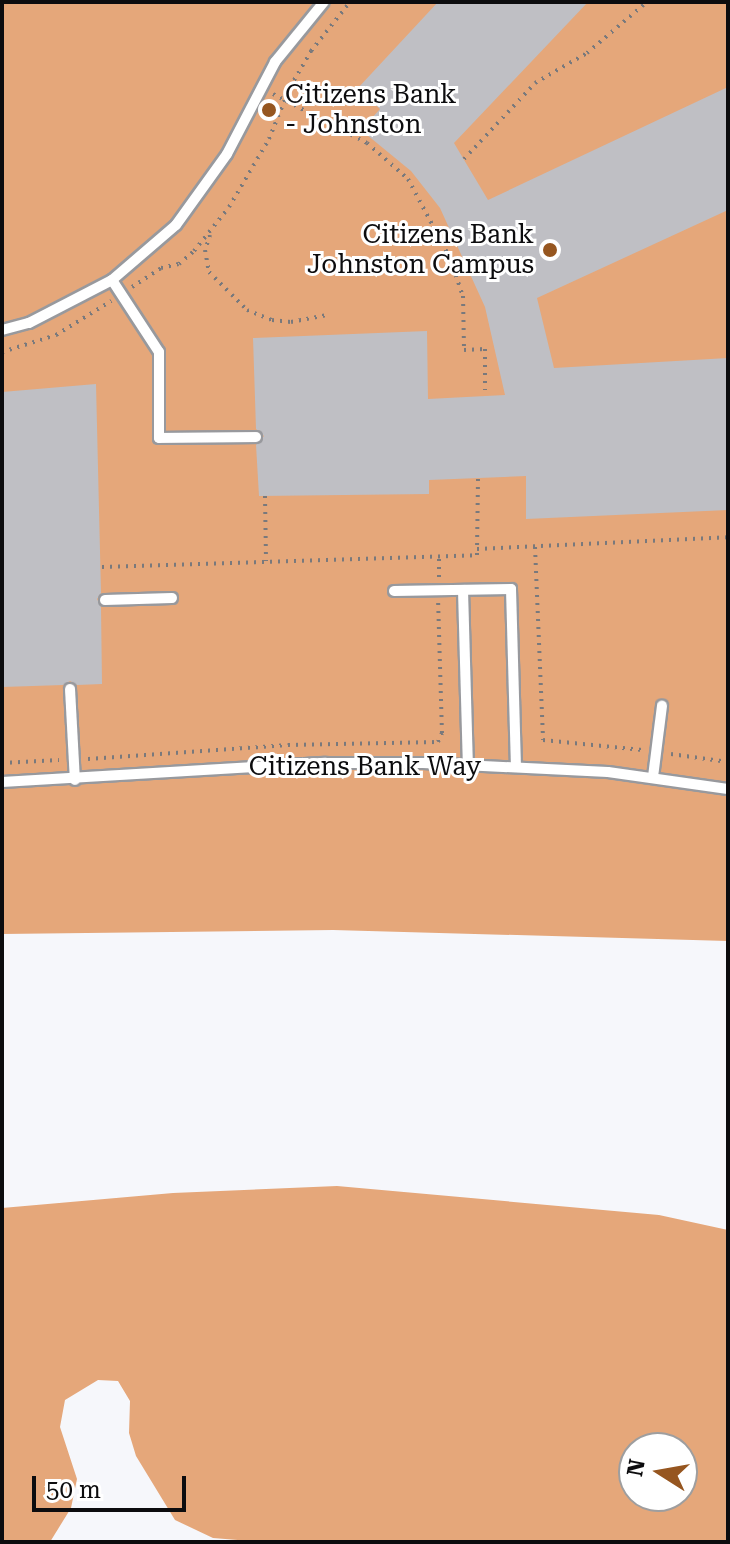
<!DOCTYPE html>
<html>
<head>
<meta charset="utf-8">
<style>
	body { margin:0 }
	#map { position:relative; width:730px; height:1544px; overflow:hidden; background:#f6f7fb; font-family:"Roboto Serif",serif }
	div>[style] { position:absolute }
	.forest>* { inset:0; background:#e5a77a }
	.building>* { inset:0; background:#bfbfc4 }
	.path>* { height:4px; margin-top:-2px; transform-origin:0; background:repeating-linear-gradient(90deg,#79797c 0 2px,transparent 0 8px) }
	.roads { filter:drop-shadow(2px 0 #98999d) drop-shadow(-2px 0 #98999d) drop-shadow(0 2px #98999d) drop-shadow(0 -2px #98999d) }
	.lane>* { height:10px; margin:-5px; padding:0 5px; transform-origin:5px; border-radius:5px; background:#fff }
	.dots>* { width:22px; height:22px; translate:-50% -50%; box-sizing:border-box; border:4px solid #fff; border-radius:50% }
	span { translate:-50% -50%; white-space:nowrap; text-align:center; line-height:1.15; -webkit-text-stroke:6px #fff; paint-order:stroke }
	.poi-label { font-size:26px; color:#0c0c0e }
	.left { translate:0 -50%; text-align:left }
	.right { translate:-100% -50%; text-align:right }
	.street-label { font-size:26px; color:#0c0c0e }
	.frame { position:absolute; inset:0; border:4px solid #0c0c0e; pointer-events:none }
	.north { position:absolute; left:618px; top:1432px; width:80px; height:80px; box-sizing:border-box; background:#fff; border:2px solid #9e9e9f; border-radius:50%; rotate:281deg; font-size:22px; font-weight:700; line-height:32px; text-align:center; color:#0c0c0e }
	.north::after { content:''; display:block; margin:auto; width:28px; height:36px; background:#965620; clip-path:polygon(50% 0,100% 100%,50% 72%,0 100%) }
	.scale { position:absolute; left:32px; top:1476px; width:154px; height:36px; box-sizing:border-box; border:4px solid #0c0c0e; border-top:0; padding-left:10px; font-size:24px; line-height:28px; white-space:nowrap; color:#0c0c0e; -webkit-text-stroke:6px #fff; paint-order:stroke }
</style>
</head>
<body>
<div id="map">
	<div class="forest">
		<div style="clip-path:polygon(2px 2px,728px 2px,728px 941px,333px 930px,2px 934px)"></div>
		<div style="clip-path:polygon(evenodd,337px 1186px,659px 1215px,728px 1230px,728px 1542px,261px 1542px,213px 1538px,175px 1520px,136px 1456px,129px 1433px,130px 1401px,118px 1381px,98px 1380px,65px 1400px,60px 1427px,77px 1479px,71px 1508px,50px 1542px,2px 1542px,2px 1208px,173px 1193px,337px 1186px,634px 1448px,682px 1448px,682px 1496px,634px 1496px,634px 1448px)"></div>
	</div>
	<div class="building">
		<div style="clip-path:polygon(438px 2px,588px 2px,454px 143px,488px 200px,728px 87px,728px 210px,537px 298px,554px 368px,728px 358px,728px 510px,526px 519px,526px 476px,429px 480px,429px 494px,259px 496px,256px 445px,264px 436px,256px 429px,253px 338px,427px 331px,428px 399px,505px 395px,485px 307px,440px 208px,411px 171px,361px 130px,380px 109px,358px 88px)"></div>
		<div style="clip-path:polygon(96px 384px,101px 593px,97px 599px,101px 607px,102px 684px,77px 685px,70px 681px,63px 685px,2px 687px,2px 392px)"></div>
	</div>
	<div class="path">
		<div style="left:273px;top:94px;width:106px;rotate:27.5deg"></div>
		<div style="left:367px;top:143px;width:55px;rotate:41.3deg"></div>
		<div style="left:408px;top:179px;width:92px;rotate:62deg"></div>
		<div style="left:451px;top:260px;width:38px;rotate:72deg"></div>
		<div style="left:463px;top:296px;width:54px;rotate:88.9deg"></div>
		<div style="left:464px;top:350px;width:21px;rotate:-3deg"></div>
		<div style="left:485px;top:349px;width:41px;rotate:90deg"></div>
		<div style="left:464px;top:159px;width:104px;rotate:-46.9deg"></div>
		<div style="left:535px;top:83px;width:60px;rotate:-30deg"></div>
		<div style="left:587px;top:53px;width:79px;rotate:-40.4deg"></div>
		<div style="left:210px;top:235px;width:16px;rotate:108deg"></div>
		<div style="left:205px;top:250px;width:22px;rotate:80deg"></div>
		<div style="left:209px;top:272px;width:54px;rotate:45deg"></div>
		<div style="left:247px;top:310px;width:27px;rotate:22deg"></div>
		<div style="left:272px;top:320px;width:19px;rotate:6deg"></div>
		<div style="left:291px;top:322px;width:38px;rotate:-11deg"></div>
		<div style="left:132px;top:287px;width:35px;rotate:-33deg"></div>
		<div style="left:161px;top:268px;width:18px;rotate:-13deg"></div>
		<div style="left:179px;top:264px;width:20px;rotate:-41deg"></div>
		<div style="left:194px;top:251px;width:56px;rotate:-51.5deg"></div>
		<div style="left:229px;top:207px;width:79px;rotate:-59.5deg"></div>
		<div style="left:269px;top:139px;width:56px;rotate:-68deg"></div>
		<div style="left:290px;top:87px;width:42px;rotate:-59.7deg"></div>
		<div style="left:311px;top:51px;width:63px;rotate:-51.5deg"></div>
		<div style="left:2px;top:352px;width:57px;rotate:-17.5deg"></div>
		<div style="left:56px;top:335px;width:65px;rotate:-31.7deg"></div>
		<div style="left:478px;top:479px;width:70px;rotate:90.8deg"></div>
		<div style="left:477px;top:549px;width:251px;rotate:-2.7deg"></div>
		<div style="left:265px;top:496px;width:65px;rotate:89.1deg"></div>
		<div style="left:535px;top:547px;width:193px;rotate:87.6deg"></div>
		<div style="left:543px;top:740px;width:100px;rotate:5.8deg"></div>
		<div style="left:102px;top:567px;width:375px;rotate:-1.8deg"></div>
		<div style="left:477px;top:555px;width:6px;rotate:-90deg"></div>
		<div style="left:439px;top:577px;width:21px;rotate:-90deg"></div>
		<div style="left:671px;top:754px;width:58px;rotate:8deg"></div>
		<div style="left:88px;top:759px;width:200px;rotate:-4deg"></div>
		<div style="left:288px;top:745px;width:150px;rotate:-1.1deg"></div>
		<div style="left:438px;top:742px;width:10px;rotate:-66deg"></div>
		<div style="left:442px;top:733px;width:131px;rotate:-91.7deg"></div>
		<div style="left:2px;top:763px;width:57px;rotate:-3deg"></div>
	</div>
	<div class="roads">
		<div class="lane">
			<div style="left:112px;top:280px;width:86px;rotate:56.9deg"></div>
			<div style="left:159px;top:352px;width:86px;rotate:90deg"></div>
			<div style="left:159px;top:438px;width:97px;rotate:-0.6deg"></div>
			<div style="left:2px;top:330px;width:28px;rotate:-15deg"></div>
			<div style="left:29px;top:323px;width:93px;rotate:-27.4deg"></div>
			<div style="left:112px;top:280px;width:84px;rotate:-40.7deg"></div>
			<div style="left:176px;top:225px;width:87px;rotate:-54.3deg"></div>
			<div style="left:227px;top:154px;width:104px;rotate:-62.4deg"></div>
			<div style="left:275px;top:62px;width:77px;rotate:-50.8deg"></div>
			<div style="left:463px;top:590px;width:176px;rotate:88.4deg"></div>
			<div style="left:394px;top:591px;width:117px;rotate:-1deg"></div>
			<div style="left:511px;top:589px;width:178px;rotate:88.4deg"></div>
			<div style="left:105px;top:600px;width:67px;rotate:-1.7deg"></div>
			<div style="left:70px;top:689px;width:91px;rotate:86.9deg"></div>
			<div style="left:653px;top:777px;width:72px;rotate:-82.8deg"></div>
			<div style="left:2px;top:782px;width:324px;rotate:-3.4deg"></div>
			<div style="left:325px;top:763px;width:98px"></div>
			<div style="left:423px;top:763px;width:185px;rotate:2.8deg"></div>
			<div style="left:608px;top:772px;width:121px;rotate:8.1deg"></div>
		</div>
	</div>
	<div class="dots">
		<div style="left:269px;top:110px;background:#965620"></div>
		<div style="left:550px;top:250px;background:#965620"></div>
	</div>
	<div class="poi-label">
		<span class="left" style="left:285px;top:110px">Citizens Bank<br>- Johnston</span>
		<span class="right" style="left:534px;top:250px">Citizens Bank<br>Johnston Campus</span>
	</div>
	<div class="street-label">
		<span style="left:365px;top:767px">Citizens Bank Way</span>
	</div>
	<div class="frame"></div>
	<div class="north">N</div>
	<div class="scale">50 m</div>
</div>
</body>
</html>
